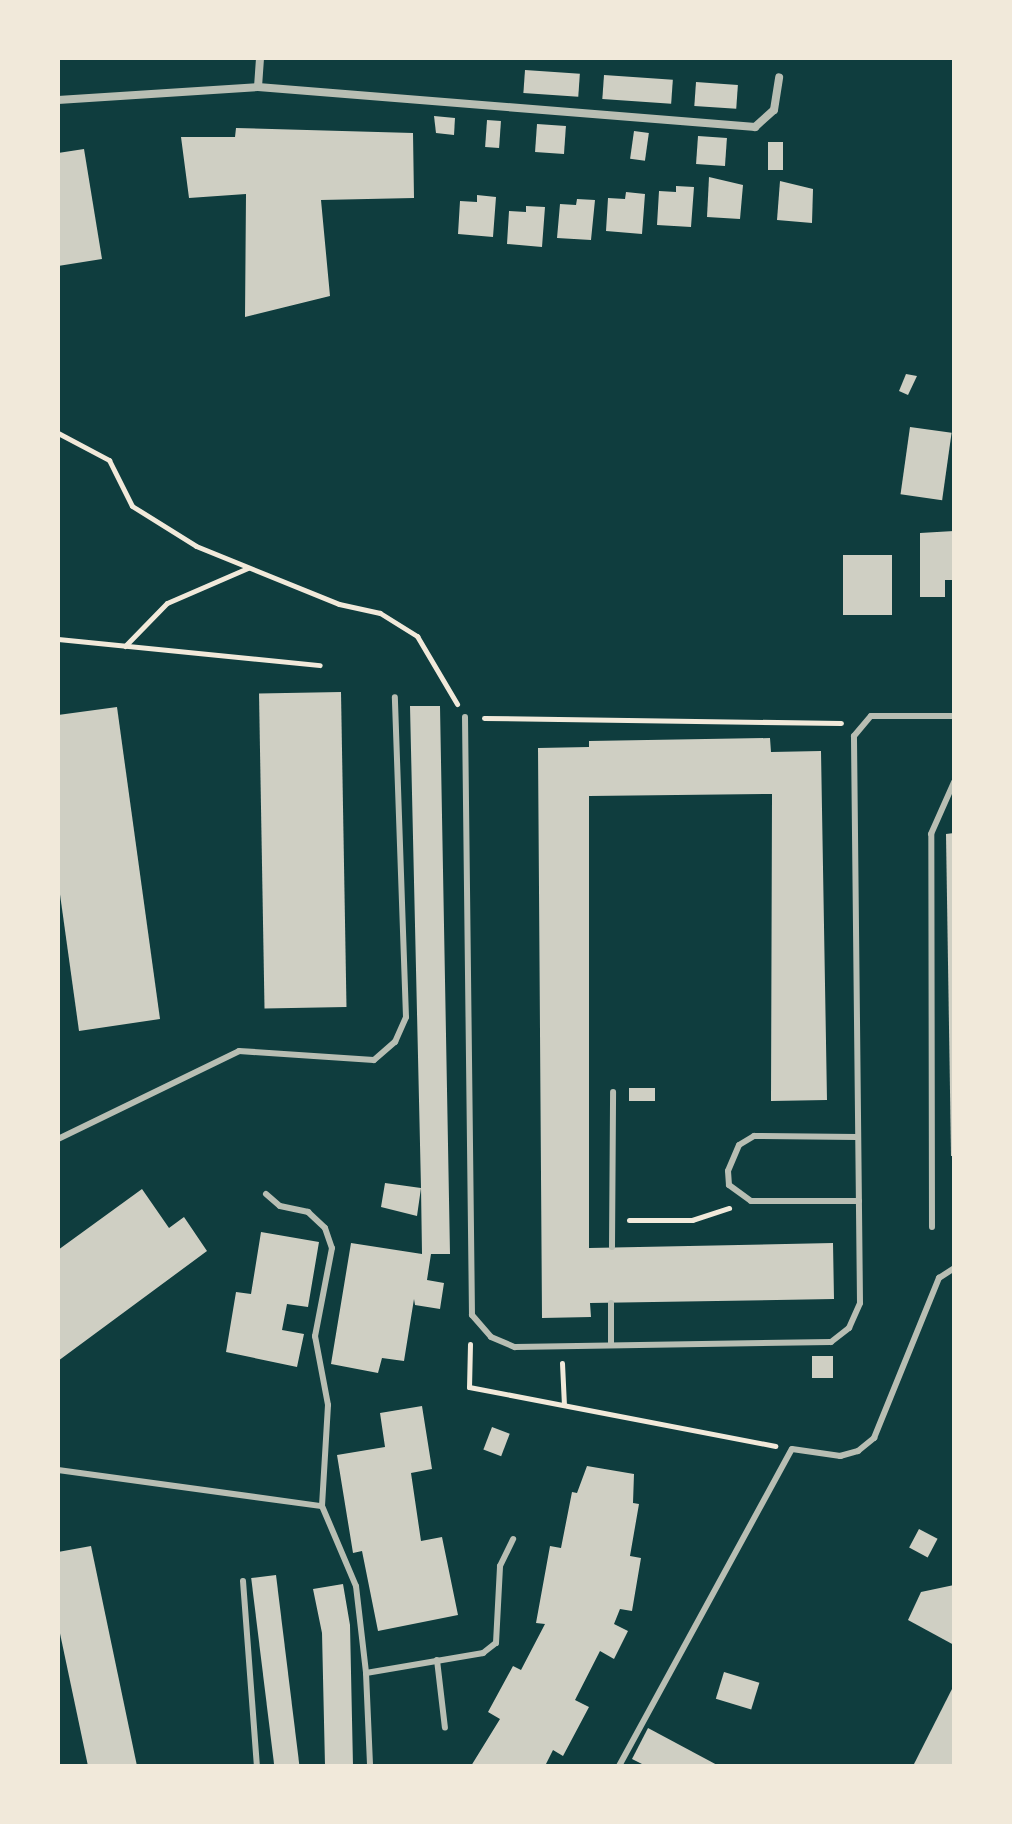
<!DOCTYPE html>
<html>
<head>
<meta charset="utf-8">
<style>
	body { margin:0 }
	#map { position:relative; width:1012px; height:1824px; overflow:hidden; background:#0f3d3e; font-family:"DejaVu Sans",sans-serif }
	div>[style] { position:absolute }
	.building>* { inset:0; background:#cfcfc3; transform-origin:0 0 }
	.path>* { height:5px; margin:-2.5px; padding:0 2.5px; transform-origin:2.5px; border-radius:2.5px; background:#f1e9da }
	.service>* { height:6px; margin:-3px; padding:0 3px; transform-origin:3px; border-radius:3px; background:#b8beb3 }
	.minor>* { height:8px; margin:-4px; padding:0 4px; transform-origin:4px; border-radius:4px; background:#b8beb3 }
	span { translate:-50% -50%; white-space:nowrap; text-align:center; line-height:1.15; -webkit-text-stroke:6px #f1e9da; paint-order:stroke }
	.frame { position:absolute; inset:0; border:60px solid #f1e9da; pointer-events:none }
</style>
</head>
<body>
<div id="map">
	<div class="building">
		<div style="left:525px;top:70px;width:55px;height:23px;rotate:4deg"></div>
		<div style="left:604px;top:75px;width:69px;height:24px;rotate:4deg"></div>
		<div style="left:696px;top:82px;width:42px;height:24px;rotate:4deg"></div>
		<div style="clip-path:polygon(434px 116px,455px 118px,454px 135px,436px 133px)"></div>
		<div style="left:487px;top:120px;width:14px;height:27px;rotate:4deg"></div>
		<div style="left:537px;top:124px;width:29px;height:28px;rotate:4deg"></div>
		<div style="clip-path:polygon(236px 128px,413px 133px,414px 198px,321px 200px,330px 296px,245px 317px,246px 194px,189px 198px,181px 137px,235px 137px)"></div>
		<div style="left:634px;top:131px;width:15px;height:28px;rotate:8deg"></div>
		<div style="left:698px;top:136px;width:29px;height:28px;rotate:4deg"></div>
		<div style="left:768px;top:142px;width:15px;height:28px"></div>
		<div style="clip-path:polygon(84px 149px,102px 259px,58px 266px,58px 153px)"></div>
		<div style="clip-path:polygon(709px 177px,743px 185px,740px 219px,707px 217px)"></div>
		<div style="clip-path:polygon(780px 181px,813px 189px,812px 223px,777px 220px)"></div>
		<div style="clip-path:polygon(676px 186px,694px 187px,691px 227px,657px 225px,659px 191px,676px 192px)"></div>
		<div style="clip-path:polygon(626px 192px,645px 194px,642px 234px,606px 231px,608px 198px,625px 199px)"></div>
		<div style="clip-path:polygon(477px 195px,496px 197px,493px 237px,458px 234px,460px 201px,477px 202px)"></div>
		<div style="clip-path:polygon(577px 199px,595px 200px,591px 240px,557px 238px,560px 204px,576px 205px)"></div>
		<div style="clip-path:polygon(526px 206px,545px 207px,542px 247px,507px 244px,509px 211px,526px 212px)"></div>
		<div style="clip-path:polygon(906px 374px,917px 376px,908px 395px,899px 391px)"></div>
		<div style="left:910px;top:427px;width:42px;height:68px;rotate:8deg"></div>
		<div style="clip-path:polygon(954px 531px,954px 580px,945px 580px,945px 597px,920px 597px,920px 533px)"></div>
		<div style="left:892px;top:555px;width:60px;height:49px;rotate:90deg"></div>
		<div style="left:341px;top:692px;width:315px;height:82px;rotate:89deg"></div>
		<div style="clip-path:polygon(410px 706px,440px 706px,450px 1254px,431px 1254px,427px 1280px,444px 1283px,440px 1309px,415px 1305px,414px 1299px,404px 1361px,382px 1358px,378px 1373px,331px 1364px,351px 1243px,422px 1254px,421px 1188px,417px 1216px,381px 1207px,385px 1183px,421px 1188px)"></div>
		<div style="clip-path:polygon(117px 707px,160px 1019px,79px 1031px,58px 880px,58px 715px)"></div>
		<div style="clip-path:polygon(770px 738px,771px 752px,821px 751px,827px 1100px,771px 1101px,772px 794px,589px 796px,589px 1248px,833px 1243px,834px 1299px,590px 1303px,591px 1317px,542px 1318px,538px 748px,589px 747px,589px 741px)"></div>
		<div style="clip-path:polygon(954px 833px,954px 1156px,951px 1156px,946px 834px)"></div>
		<div style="left:629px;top:1088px;width:26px;height:13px"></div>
		<div style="clip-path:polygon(142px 1189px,169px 1228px,184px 1217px,207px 1251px,58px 1361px,58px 1250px)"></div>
		<div style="clip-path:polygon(261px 1232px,319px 1242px,308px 1307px,287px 1304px,282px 1330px,304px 1334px,297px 1367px,226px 1352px,236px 1292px,251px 1294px)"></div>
		<div style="left:812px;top:1356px;width:21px;height:22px"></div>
		<div style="clip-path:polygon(422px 1406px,432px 1469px,411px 1473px,421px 1541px,442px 1537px,458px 1615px,378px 1631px,362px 1551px,353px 1553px,337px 1455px,385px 1447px,380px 1413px)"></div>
		<div style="left:492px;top:1427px;width:19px;height:24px;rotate:21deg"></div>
		<div style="clip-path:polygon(587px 1466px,634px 1474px,633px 1503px,639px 1504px,630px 1556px,641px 1558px,632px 1611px,620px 1609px,614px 1624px,628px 1631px,614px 1659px,600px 1651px,575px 1700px,589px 1707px,563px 1756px,553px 1750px,545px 1766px,471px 1766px,500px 1719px,488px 1712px,513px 1666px,521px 1670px,545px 1624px,536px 1623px,550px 1546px,561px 1548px,572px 1492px,577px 1493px)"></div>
		<div style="left:919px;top:1529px;width:21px;height:21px;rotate:28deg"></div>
		<div style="clip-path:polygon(91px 1546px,137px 1766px,88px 1766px,58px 1624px,58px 1552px)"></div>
		<div style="left:276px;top:1575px;width:193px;height:25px;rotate:83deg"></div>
		<div style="clip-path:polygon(343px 1584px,350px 1625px,353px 1766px,325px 1766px,322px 1633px,313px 1589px)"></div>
		<div style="clip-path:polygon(954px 1585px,954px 1645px,908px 1620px,921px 1592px)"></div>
		<div style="left:724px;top:1672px;width:37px;height:28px;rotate:17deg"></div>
		<div style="clip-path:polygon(954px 1685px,954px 1766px,913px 1766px)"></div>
		<div style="clip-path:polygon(648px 1728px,719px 1766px,646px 1766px,632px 1759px)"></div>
	</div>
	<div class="path">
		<div style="left:58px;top:433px;width:58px;rotate:27.9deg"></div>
		<div style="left:109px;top:460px;width:51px;rotate:63.4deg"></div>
		<div style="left:132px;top:506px;width:75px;rotate:32deg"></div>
		<div style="left:196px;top:546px;width:154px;rotate:22.1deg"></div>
		<div style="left:339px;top:604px;width:42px;rotate:12.4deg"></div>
		<div style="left:380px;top:613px;width:44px;rotate:31.9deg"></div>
		<div style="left:417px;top:636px;width:79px;rotate:59.5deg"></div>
		<div style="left:58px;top:639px;width:263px;rotate:5.7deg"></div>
		<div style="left:125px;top:646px;width:60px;rotate:-45.7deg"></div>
		<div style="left:167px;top:603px;width:88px;rotate:-23.4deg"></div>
		<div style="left:484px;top:718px;width:357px;rotate:0.8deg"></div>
		<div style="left:629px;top:1220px;width:63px"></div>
		<div style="left:692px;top:1220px;width:39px;rotate:-18deg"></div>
		<div style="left:470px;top:1344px;width:43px;rotate:91.3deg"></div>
		<div style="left:469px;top:1387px;width:312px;rotate:10.9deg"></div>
		<div style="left:562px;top:1363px;width:42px;rotate:87.3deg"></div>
	</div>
	<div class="service">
		<div style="left:465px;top:717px;width:598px;rotate:89.33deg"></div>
		<div style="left:472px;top:1315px;width:29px;rotate:49deg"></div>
		<div style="left:491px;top:1337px;width:26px;rotate:23deg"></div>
		<div style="left:515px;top:1347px;width:316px;rotate:-0.9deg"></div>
		<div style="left:831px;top:1342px;width:23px;rotate:-38deg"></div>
		<div style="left:849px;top:1328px;width:27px;rotate:-66deg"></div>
		<div style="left:860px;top:1303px;width:567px;rotate:-90.61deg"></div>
		<div style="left:854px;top:736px;width:26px;rotate:-50deg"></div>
		<div style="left:871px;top:716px;width:83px"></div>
		<div style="left:857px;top:1137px;width:103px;rotate:-179.4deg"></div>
		<div style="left:754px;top:1136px;width:17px;rotate:149deg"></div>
		<div style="left:739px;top:1145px;width:28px;rotate:113deg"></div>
		<div style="left:728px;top:1171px;width:14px;rotate:86deg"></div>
		<div style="left:729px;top:1185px;width:27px;rotate:36deg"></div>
		<div style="left:751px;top:1201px;width:108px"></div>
		<div style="left:58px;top:1139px;width:201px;rotate:-25.9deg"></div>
		<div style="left:239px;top:1051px;width:135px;rotate:3.8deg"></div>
		<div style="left:374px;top:1060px;width:28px;rotate:-41deg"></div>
		<div style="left:395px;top:1042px;width:27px;rotate:-66deg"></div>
		<div style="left:406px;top:1017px;width:320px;rotate:-92deg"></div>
		<div style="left:266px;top:1194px;width:18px;rotate:41deg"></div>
		<div style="left:280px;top:1206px;width:29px;rotate:12deg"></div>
		<div style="left:308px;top:1212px;width:23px;rotate:43deg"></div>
		<div style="left:325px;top:1228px;width:21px;rotate:71deg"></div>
		<div style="left:332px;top:1248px;width:90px;rotate:100.9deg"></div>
		<div style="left:315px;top:1336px;width:70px;rotate:79.3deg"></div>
		<div style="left:328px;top:1405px;width:101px;rotate:93.4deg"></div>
		<div style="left:322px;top:1506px;width:87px;rotate:67deg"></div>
		<div style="left:356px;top:1586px;width:88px;rotate:83.4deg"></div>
		<div style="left:366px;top:1673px;width:119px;rotate:-9.7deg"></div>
		<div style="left:483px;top:1653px;width:16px;rotate:-38deg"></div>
		<div style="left:496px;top:1643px;width:77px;rotate:-87deg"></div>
		<div style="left:500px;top:1566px;width:30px;rotate:-64deg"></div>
		<div style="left:932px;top:1227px;width:393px;rotate:-90.1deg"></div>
		<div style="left:931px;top:834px;width:57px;rotate:-66.1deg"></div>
		<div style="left:612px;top:1247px;width:155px;rotate:-89.6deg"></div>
		<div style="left:611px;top:1303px;width:42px;rotate:90deg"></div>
		<div style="left:58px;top:1470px;width:266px;rotate:7.8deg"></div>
		<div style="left:243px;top:1581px;width:186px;rotate:85.7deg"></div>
		<div style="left:437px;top:1660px;width:68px;rotate:83.3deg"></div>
		<div style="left:366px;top:1673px;width:91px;rotate:87.5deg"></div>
		<div style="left:619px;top:1766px;width:361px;rotate:-61.4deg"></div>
		<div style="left:792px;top:1449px;width:49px;rotate:8.3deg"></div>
		<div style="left:840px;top:1456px;width:19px;rotate:-16deg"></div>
		<div style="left:858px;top:1451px;width:21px;rotate:-39deg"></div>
		<div style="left:874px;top:1438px;width:173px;rotate:-67.9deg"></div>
		<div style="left:939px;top:1278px;width:17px;rotate:-33deg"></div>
	</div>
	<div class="minor">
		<div style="left:258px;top:87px;width:29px;rotate:-86deg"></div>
		<div style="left:58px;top:100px;width:200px;rotate:-3.7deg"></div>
		<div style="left:258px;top:87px;width:499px;rotate:4.6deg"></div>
		<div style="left:755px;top:127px;width:25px;rotate:-42deg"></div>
		<div style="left:774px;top:110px;width:33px;rotate:-81deg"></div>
	</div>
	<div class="frame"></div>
</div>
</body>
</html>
